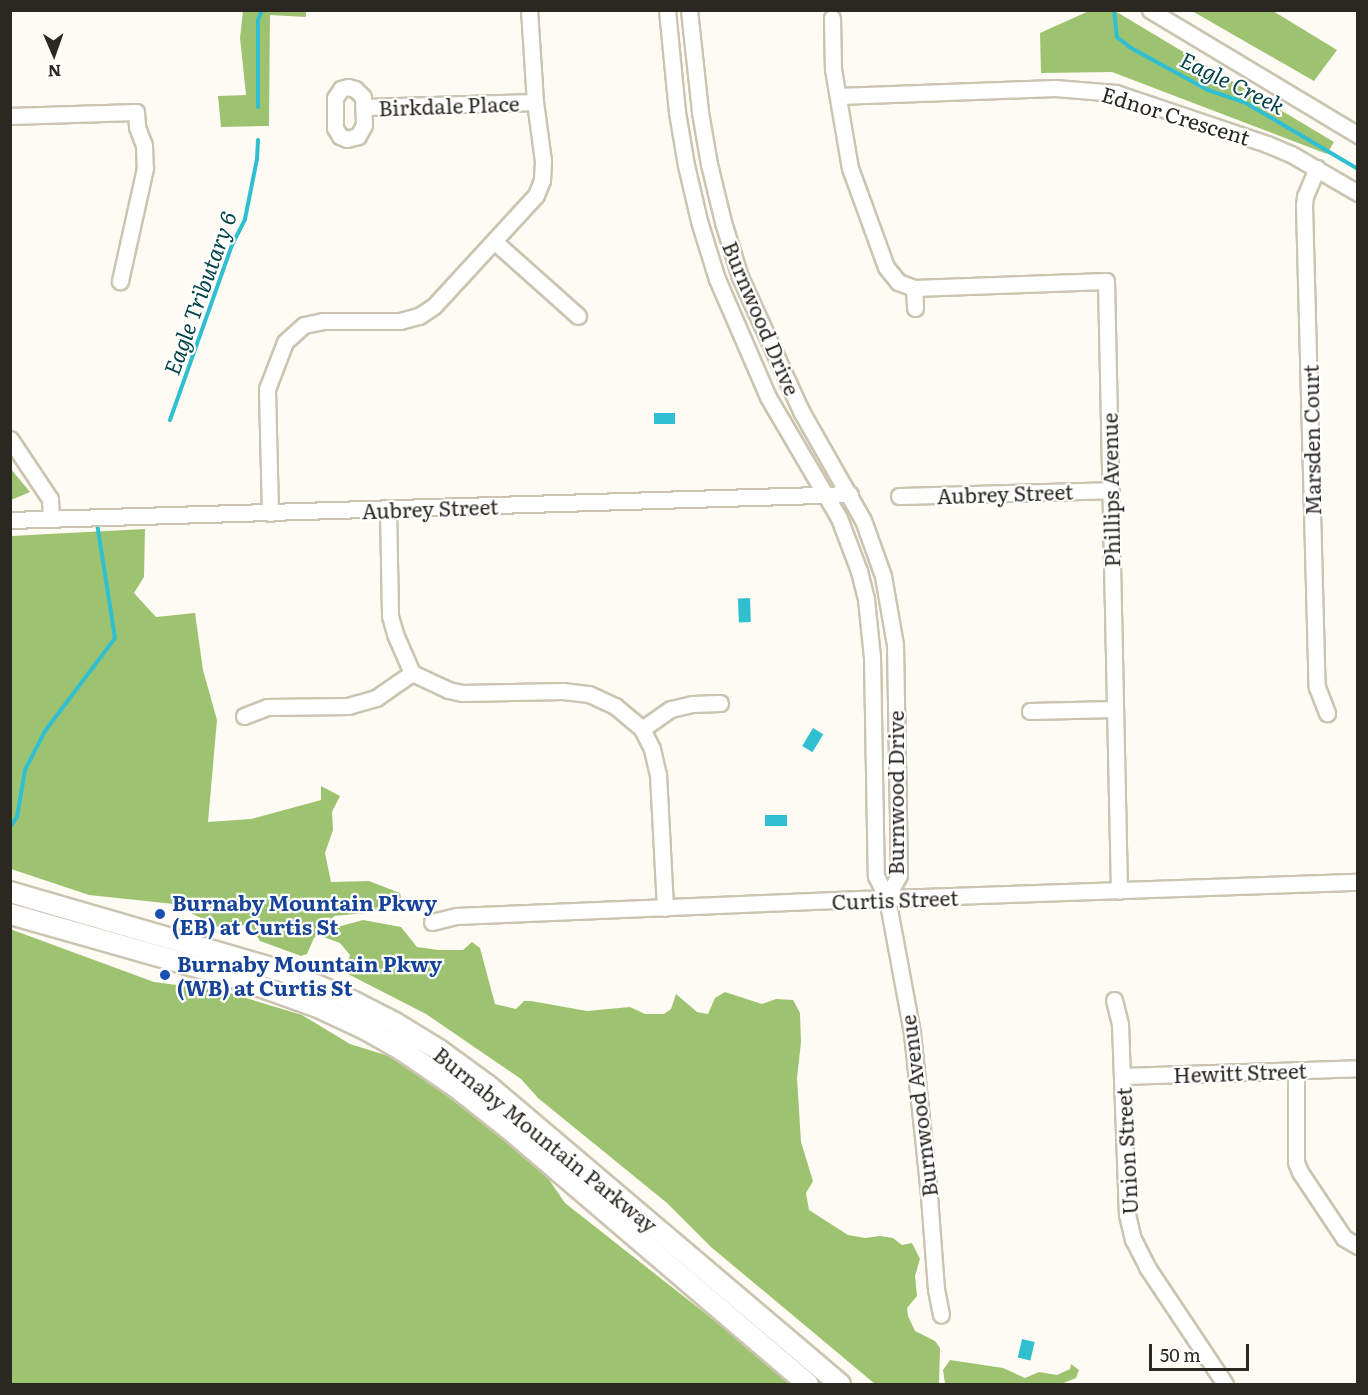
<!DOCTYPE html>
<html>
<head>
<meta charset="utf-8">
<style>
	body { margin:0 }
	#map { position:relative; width:1368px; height:1395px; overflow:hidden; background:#fefbf4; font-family:Literata,serif }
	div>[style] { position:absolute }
	.forest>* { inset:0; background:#9ec370 }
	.water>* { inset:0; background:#30bfd1; transform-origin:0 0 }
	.stream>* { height:4px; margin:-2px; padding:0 2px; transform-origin:2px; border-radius:2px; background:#30bfd1 }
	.roads { filter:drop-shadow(2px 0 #cbc4b1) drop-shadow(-2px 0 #cbc4b1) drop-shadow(0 2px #cbc4b1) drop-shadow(0 -2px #cbc4b1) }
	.minor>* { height:15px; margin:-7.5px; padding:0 7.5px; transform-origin:7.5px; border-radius:7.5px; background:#fff }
	.major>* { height:20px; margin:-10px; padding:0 10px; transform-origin:10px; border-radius:10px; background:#fff }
	.dots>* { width:16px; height:16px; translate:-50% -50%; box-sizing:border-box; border:3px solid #fff; border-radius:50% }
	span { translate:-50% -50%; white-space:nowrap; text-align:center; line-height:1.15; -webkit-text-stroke:4.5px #fff; paint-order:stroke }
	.street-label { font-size:21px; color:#2b2821 }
	.transit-label { font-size:21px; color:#164399; font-weight:700 }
	.left { translate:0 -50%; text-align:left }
	.water-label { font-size:22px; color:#03434a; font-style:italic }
	.frame { position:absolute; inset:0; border:12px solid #2b2821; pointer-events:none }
	.north { position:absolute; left:24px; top:24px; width:60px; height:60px; -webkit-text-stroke:4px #fff; paint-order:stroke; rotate:178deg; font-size:16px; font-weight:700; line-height:24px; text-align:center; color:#2b2821 }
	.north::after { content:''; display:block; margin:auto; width:21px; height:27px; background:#2b2821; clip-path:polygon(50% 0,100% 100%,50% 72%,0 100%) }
	.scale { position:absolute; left:1149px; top:1344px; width:100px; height:27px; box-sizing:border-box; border:3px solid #2b2821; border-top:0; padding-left:8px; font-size:18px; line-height:21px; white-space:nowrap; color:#2b2821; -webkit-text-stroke:4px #fff; paint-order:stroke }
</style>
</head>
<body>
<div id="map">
	<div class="forest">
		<div style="clip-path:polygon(243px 11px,306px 11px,306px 17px,270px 15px,269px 126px,221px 127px,218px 96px,246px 95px,240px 38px)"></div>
		<div style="clip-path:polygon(1089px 11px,1115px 11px,1334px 142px,1327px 154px,1112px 72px,1041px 73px,1040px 33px)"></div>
		<div style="clip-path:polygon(1192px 11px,1273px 11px,1337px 50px,1314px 81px)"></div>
		<div style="clip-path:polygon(10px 468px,30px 492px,11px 500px,10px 500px)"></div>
		<div style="clip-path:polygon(145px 529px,144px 577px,134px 593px,156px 617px,195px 613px,203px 670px,217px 720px,208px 822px,251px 819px,321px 800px,321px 786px,340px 796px,332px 812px,333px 830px,325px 853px,331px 882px,369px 881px,400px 893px,402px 903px,366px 913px,334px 916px,327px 925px,330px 929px,363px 920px,401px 927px,417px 947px,439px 950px,463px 950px,472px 942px,480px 948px,495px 1004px,516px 1009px,524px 1001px,531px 1001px,587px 1011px,630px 1007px,645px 1014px,664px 1014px,671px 1009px,676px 994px,697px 1012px,708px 1014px,715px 998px,725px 992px,762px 1004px,776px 999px,793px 1000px,800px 1013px,801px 1042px,797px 1078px,801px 1142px,813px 1181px,806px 1193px,809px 1210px,848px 1235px,865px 1238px,880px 1236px,893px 1238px,902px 1245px,912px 1243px,920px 1259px,915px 1276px,917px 1296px,907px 1308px,908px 1316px,915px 1331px,935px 1341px,940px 1348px,939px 1384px,875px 1384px,711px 1247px,667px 1203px,538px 1098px,521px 1079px,426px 1014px,348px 974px,345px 968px,350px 955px,340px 943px,318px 935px,314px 938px,307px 954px,301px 956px,260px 941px,250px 925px,218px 927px,174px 904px,89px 895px,11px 869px,11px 536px)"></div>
		<div style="clip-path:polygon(10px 929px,154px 982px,223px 991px,302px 1015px,350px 1044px,395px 1058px,537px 1162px,565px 1203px,795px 1384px,11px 1384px)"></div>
		<div style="clip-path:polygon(950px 1360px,1003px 1368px,1025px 1378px,1039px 1372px,1057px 1375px,1070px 1369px,1071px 1364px,1079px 1370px,1076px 1378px,1061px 1384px,945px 1384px,943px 1370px)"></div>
	</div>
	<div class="water">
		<div style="left:654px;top:413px;width:21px;height:11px"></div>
		<div style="left:750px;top:598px;width:24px;height:12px;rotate:88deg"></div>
		<div style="left:813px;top:728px;width:12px;height:21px;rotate:31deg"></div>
		<div style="left:787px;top:815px;width:11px;height:22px;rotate:90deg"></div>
		<div style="left:1022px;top:1339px;width:13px;height:19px;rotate:13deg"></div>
	</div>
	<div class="stream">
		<div style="left:1114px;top:10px;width:27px;rotate:84deg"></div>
		<div style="left:1117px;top:37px;width:18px;rotate:38deg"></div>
		<div style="left:1131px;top:48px;width:88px;rotate:28.6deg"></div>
		<div style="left:1208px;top:90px;width:40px;rotate:18.9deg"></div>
		<div style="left:1246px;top:103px;width:130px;rotate:30.5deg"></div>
		<div style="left:258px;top:107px;width:87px;rotate:-90deg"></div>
		<div style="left:258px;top:20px;width:11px;rotate:-68deg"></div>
		<div style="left:170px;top:420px;width:186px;rotate:-70.5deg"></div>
		<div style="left:232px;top:245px;width:29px;rotate:-63deg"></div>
		<div style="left:245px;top:219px;width:61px;rotate:-78.7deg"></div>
		<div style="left:257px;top:159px;width:19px;rotate:-87deg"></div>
		<div style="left:10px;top:827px;width:12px;rotate:-55deg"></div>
		<div style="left:17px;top:817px;width:48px;rotate:-80.3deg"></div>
		<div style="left:25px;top:770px;width:44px;rotate:-62.9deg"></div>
		<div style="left:45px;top:731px;width:116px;rotate:-53deg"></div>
		<div style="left:115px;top:638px;width:116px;rotate:-98.9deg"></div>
	</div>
	<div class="roads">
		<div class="minor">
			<div style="left:667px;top:10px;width:102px;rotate:84.4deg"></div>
			<div style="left:677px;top:112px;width:54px;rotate:80.4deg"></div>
			<div style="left:686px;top:165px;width:57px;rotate:76.9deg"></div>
			<div style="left:699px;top:221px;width:61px;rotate:72.8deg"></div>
			<div style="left:717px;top:279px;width:129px;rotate:66.6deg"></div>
			<div style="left:768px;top:397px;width:140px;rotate:59.6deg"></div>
			<div style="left:839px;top:518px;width:57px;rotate:69.3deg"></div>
			<div style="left:859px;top:571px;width:29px;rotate:76deg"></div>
			<div style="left:866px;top:599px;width:58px;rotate:84.1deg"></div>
			<div style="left:872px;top:657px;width:219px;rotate:89deg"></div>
			<div style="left:876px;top:876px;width:25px;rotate:63deg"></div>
			<div style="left:887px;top:898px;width:137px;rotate:79.5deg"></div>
			<div style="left:912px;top:1033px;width:164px;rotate:84deg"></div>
			<div style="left:929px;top:1196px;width:93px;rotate:85.7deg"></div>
			<div style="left:936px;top:1289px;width:26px;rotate:79deg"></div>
			<div style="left:689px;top:10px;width:103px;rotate:83.8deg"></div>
			<div style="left:700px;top:112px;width:53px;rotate:80.2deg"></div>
			<div style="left:709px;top:164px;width:60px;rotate:76.4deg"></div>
			<div style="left:723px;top:222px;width:58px;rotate:72.8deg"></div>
			<div style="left:740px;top:277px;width:147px;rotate:65.5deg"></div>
			<div style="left:801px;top:411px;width:125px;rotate:60.4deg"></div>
			<div style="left:863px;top:520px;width:59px;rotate:70.3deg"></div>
			<div style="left:883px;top:576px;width:70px;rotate:80.1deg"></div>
			<div style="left:895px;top:645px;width:230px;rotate:89deg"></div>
			<div style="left:899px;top:875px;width:26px;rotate:118deg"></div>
			<div style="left:1150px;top:10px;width:243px;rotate:31deg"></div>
			<div style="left:832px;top:18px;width:51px;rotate:88.9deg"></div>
			<div style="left:833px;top:69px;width:100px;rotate:80.3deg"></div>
			<div style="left:850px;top:168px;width:105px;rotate:70deg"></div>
			<div style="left:886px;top:267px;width:19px;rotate:51deg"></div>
			<div style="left:898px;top:282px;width:17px;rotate:21deg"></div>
			<div style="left:914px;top:288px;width:192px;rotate:-2.1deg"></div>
			<div style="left:1106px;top:281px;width:610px;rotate:88.78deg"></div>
			<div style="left:348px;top:87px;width:7px;rotate:16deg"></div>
			<div style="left:355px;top:89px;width:11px;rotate:45deg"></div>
			<div style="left:363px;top:97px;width:28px;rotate:88deg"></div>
			<div style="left:364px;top:125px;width:13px;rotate:119deg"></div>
			<div style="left:358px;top:136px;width:11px;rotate:165deg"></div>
			<div style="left:347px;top:139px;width:8px;rotate:-157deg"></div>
			<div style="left:340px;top:136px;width:9px;rotate:-122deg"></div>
			<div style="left:335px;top:128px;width:30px;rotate:-90deg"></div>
			<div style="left:335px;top:98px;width:11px;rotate:-56deg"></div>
			<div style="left:341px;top:89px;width:7px;rotate:-16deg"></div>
			<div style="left:838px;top:96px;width:217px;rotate:-2.1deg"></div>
			<div style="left:1055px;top:88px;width:61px;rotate:4.7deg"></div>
			<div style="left:1116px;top:93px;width:159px;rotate:18.7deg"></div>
			<div style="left:1267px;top:144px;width:26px;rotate:23deg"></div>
			<div style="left:1291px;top:154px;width:78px;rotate:30.2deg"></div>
			<div style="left:364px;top:107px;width:171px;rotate:-1.7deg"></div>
			<div style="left:10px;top:116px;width:126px;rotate:-1.8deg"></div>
			<div style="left:136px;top:112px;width:15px;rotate:86deg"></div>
			<div style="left:137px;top:127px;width:19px;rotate:69deg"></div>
			<div style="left:144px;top:145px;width:23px;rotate:88deg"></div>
			<div style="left:145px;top:168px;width:116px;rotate:102.5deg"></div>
			<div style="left:1317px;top:168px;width:30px;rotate:113deg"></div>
			<div style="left:1305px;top:196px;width:9px;rotate:96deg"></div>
			<div style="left:1304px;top:205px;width:482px;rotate:88.5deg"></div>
			<div style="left:1317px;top:687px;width:28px;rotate:69deg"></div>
			<div style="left:495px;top:242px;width:111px;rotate:41.7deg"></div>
			<div style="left:914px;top:288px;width:20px;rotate:87deg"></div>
			<div style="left:10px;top:439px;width:72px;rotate:56.3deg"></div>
			<div style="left:50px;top:499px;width:20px;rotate:87deg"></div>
			<div style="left:899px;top:496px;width:211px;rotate:-1.6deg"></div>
			<div style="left:388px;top:509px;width:107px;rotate:88.9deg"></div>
			<div style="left:390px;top:616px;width:19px;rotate:74deg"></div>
			<div style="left:395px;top:634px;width:43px;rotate:66.4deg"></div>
			<div style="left:412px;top:673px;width:40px;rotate:25deg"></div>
			<div style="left:448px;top:690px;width:14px;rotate:12deg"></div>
			<div style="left:462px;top:693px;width:101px;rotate:-1.1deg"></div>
			<div style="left:563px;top:691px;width:26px;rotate:7deg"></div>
			<div style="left:589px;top:694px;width:29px;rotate:25deg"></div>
			<div style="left:615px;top:706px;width:35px;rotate:40deg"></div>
			<div style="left:642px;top:729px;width:22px;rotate:63deg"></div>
			<div style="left:652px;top:749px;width:26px;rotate:77deg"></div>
			<div style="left:658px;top:774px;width:134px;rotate:87deg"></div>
			<div style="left:270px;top:513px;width:124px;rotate:-91.4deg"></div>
			<div style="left:267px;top:389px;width:50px;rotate:-69deg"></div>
			<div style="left:285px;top:342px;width:25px;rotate:-42deg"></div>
			<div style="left:304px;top:325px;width:19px;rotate:-12deg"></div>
			<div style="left:323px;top:321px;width:77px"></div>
			<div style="left:400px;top:321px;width:20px;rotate:-15deg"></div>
			<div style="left:419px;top:316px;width:18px;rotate:-34deg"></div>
			<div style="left:434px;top:306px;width:151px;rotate:-47.4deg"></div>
			<div style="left:536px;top:195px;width:16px;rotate:-68deg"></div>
			<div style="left:542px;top:180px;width:19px;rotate:-87deg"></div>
			<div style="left:543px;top:161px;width:60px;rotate:-97.7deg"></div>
			<div style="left:535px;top:102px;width:92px;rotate:-93.7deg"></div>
			<div style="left:10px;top:520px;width:840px;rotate:-1.77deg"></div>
			<div style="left:1030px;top:711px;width:85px;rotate:-1.3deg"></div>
			<div style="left:244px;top:716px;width:25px;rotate:-21deg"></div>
			<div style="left:267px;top:707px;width:81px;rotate:-0.7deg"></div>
			<div style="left:348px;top:706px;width:29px;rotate:-16deg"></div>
			<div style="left:376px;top:698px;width:44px;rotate:-34.8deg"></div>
			<div style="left:642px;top:729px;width:35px;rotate:-35deg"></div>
			<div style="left:671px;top:709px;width:22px;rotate:-13deg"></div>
			<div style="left:692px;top:704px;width:28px;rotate:-2deg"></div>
			<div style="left:432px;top:922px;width:25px;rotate:-14deg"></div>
			<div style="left:456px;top:916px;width:410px;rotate:-2.4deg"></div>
			<div style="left:866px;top:899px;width:492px;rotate:-2deg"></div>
			<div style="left:1114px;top:1000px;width:25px;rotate:76deg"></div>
			<div style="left:1120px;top:1024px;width:190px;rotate:87.9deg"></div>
			<div style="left:1127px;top:1214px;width:26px;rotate:77deg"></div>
			<div style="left:1133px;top:1239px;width:31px;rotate:63deg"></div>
			<div style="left:1147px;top:1267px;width:141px;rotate:56.3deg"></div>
			<div style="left:1296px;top:1070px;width:92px;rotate:90deg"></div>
			<div style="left:1296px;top:1162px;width:11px;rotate:68deg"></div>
			<div style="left:1300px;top:1172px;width:79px;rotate:56.3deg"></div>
			<div style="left:1344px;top:1238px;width:16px;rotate:30deg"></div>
			<div style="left:1123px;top:1076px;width:235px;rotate:-1.9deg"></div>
		</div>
		<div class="major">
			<div style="left:10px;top:892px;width:286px;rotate:16.2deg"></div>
			<div style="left:285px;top:972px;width:64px;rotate:23deg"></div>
			<div style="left:344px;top:997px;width:57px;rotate:27deg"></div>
			<div style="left:395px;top:1023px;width:52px;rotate:31.5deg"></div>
			<div style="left:439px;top:1050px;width:59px;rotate:36.1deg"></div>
			<div style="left:487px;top:1085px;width:463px;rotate:40.3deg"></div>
			<div style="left:10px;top:914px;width:239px;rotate:15.8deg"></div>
			<div style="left:240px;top:979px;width:83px;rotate:19.7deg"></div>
			<div style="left:318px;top:1007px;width:54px;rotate:25.1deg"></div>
			<div style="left:367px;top:1030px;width:40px;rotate:29.7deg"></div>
			<div style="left:402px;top:1050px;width:65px;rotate:34.4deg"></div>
			<div style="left:456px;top:1087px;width:66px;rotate:38.3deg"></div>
			<div style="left:508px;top:1128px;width:394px;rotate:40.5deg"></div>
		</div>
	</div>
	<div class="dots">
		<div style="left:160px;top:914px;background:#1a4fb4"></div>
		<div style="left:165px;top:975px;background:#1a4fb4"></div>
	</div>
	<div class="street-label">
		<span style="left:449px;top:105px;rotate:-2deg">Birkdale Place</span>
		<span style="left:1176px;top:115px;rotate:17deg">Ednor Crescent</span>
		<span style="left:762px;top:318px;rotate:67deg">Burnwood Drive</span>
		<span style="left:1311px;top:440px;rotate:-91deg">Marsden Court</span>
		<span style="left:1110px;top:490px;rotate:-91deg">Phillips Avenue</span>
		<span style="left:1005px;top:493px;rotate:-2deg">Aubrey Street</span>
		<span style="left:430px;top:508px;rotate:-2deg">Aubrey Street</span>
		<span style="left:895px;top:793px;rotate:-90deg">Burnwood Drive</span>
		<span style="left:895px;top:899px;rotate:-2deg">Curtis Street</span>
		<span style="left:1240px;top:1072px;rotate:-2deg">Hewitt Street</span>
		<span style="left:918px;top:1106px;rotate:-97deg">Burnwood Avenue</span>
		<span style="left:546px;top:1139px;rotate:39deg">Burnaby Mountain Parkway</span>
		<span style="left:1126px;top:1151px;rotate:-93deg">Union Street</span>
	</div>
	<div class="transit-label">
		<span class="left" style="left:172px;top:914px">Burnaby Mountain Pkwy<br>(EB) at Curtis St</span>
		<span class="left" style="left:177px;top:975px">Burnaby Mountain Pkwy<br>(WB) at Curtis St</span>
	</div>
	<div class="water-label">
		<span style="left:1233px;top:82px;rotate:26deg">Eagle Creek</span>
		<span style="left:199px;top:293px;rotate:-70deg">Eagle Tributary 6</span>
	</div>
	<div class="frame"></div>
	<div class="north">N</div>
	<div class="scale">50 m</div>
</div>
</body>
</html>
